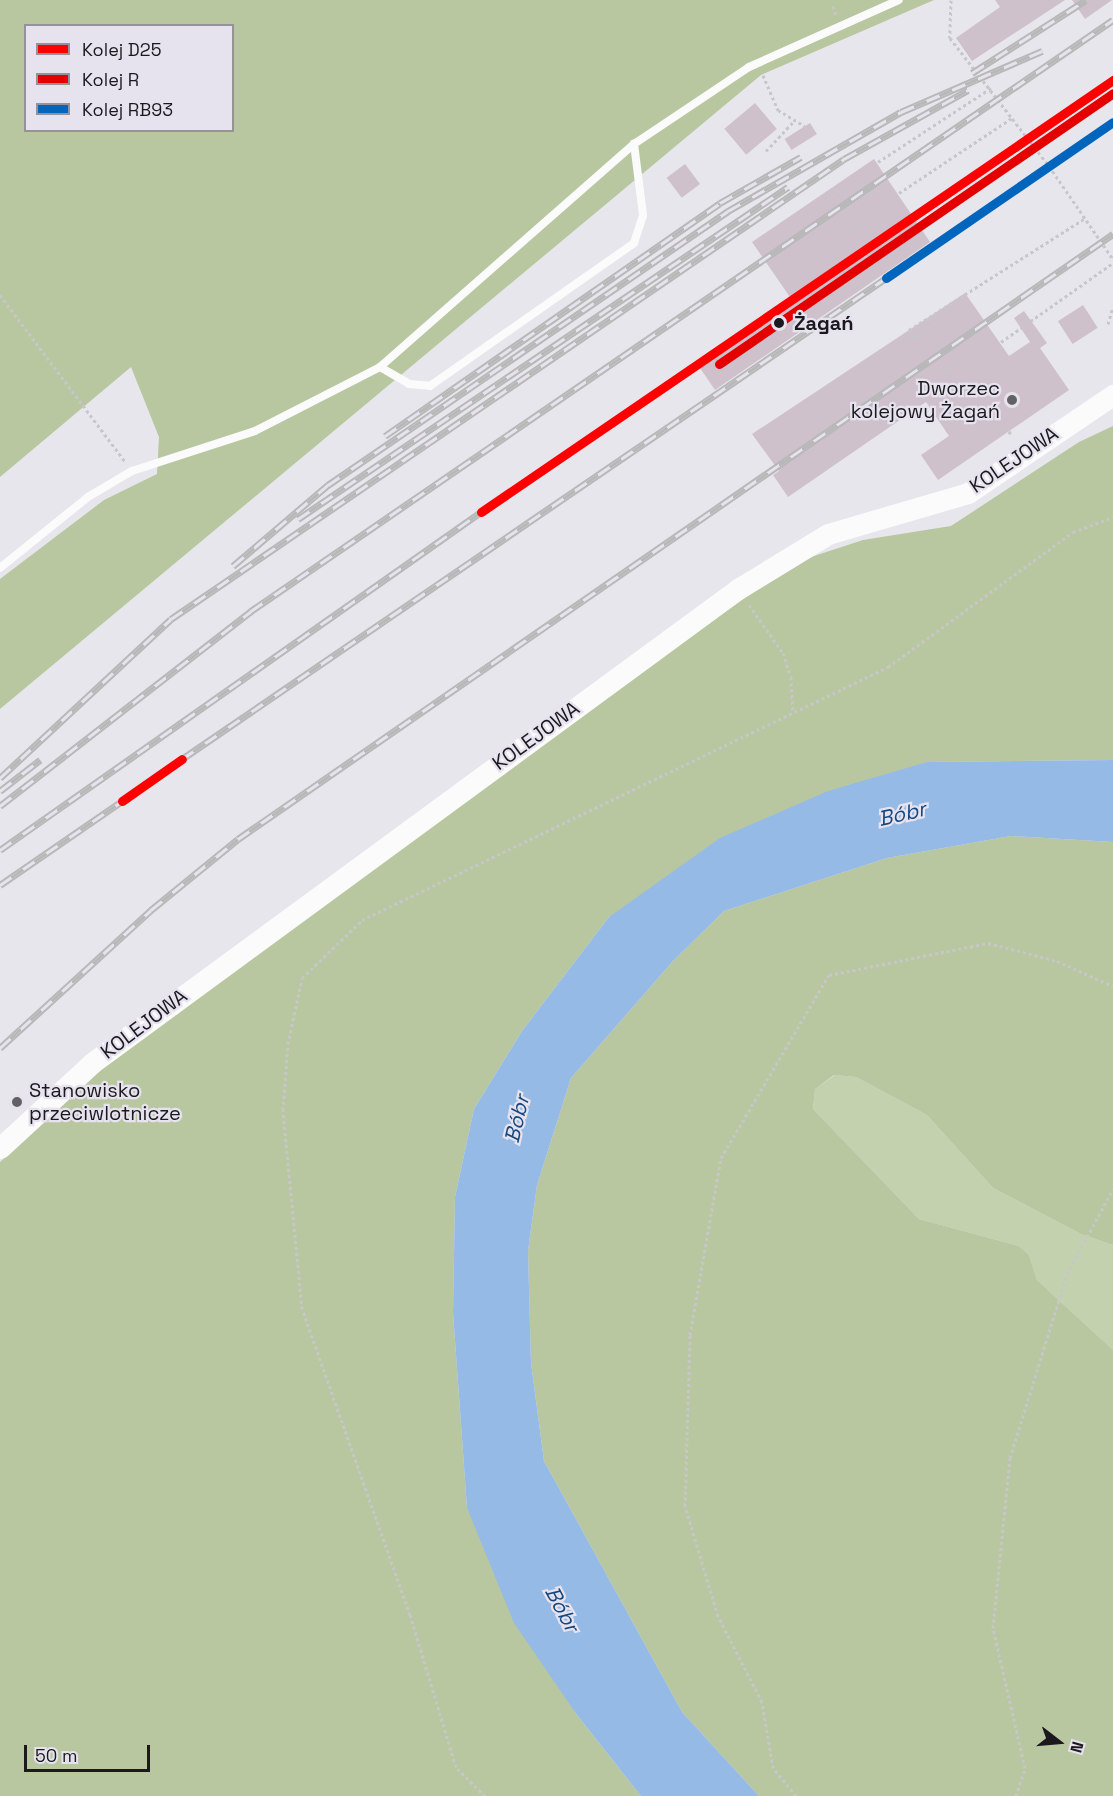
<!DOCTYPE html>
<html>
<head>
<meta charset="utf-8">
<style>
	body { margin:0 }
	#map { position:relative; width:1113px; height:1796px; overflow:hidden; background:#e7e6ec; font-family:"Space Grotesk",sans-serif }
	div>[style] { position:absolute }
	.green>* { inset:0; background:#c3d1ae }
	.forest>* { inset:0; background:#b8c7a0 }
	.water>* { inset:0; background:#96bae6 }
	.building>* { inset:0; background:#cfc1cc; transform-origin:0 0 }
	.path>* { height:3px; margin-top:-1.5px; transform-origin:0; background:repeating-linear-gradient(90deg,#c7c6c8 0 3px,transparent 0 6px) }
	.service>* { height:8px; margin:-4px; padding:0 4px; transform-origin:4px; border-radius:4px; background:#fbfbfc }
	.tertiary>* { height:21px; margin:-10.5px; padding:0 10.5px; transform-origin:10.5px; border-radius:10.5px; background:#fbfbfc }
	.rail>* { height:7px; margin-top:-3.5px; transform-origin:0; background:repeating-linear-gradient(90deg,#e6e3ef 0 14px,#b8b8b9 0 28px); box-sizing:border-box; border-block:2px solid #b8b8b9 }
	.rail-1>* { height:9px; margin:-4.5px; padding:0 4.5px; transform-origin:4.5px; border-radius:4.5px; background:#f00 }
	.rail-2>* { height:9px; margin:-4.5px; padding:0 4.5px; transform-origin:4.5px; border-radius:4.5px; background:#e50000 }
	.rail-3>* { height:9px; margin:-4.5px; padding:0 4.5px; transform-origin:4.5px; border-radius:4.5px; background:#0065bd }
	.dots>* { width:16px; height:16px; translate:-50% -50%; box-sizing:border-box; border:3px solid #e6e3ef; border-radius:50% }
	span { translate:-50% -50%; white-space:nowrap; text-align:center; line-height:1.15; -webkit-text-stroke:4.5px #e6e3ef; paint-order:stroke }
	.stop-label { font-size:20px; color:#1b191e; font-weight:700 }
	.left { translate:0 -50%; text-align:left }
	.poi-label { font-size:20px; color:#1b191e }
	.right { translate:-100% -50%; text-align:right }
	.street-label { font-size:20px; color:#1b191e }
	.water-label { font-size:21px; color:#154880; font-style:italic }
	.legend { position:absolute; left:24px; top:24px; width:210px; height:108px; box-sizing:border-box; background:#e6e3ef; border:2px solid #95929b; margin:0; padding:8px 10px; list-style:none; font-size:18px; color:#1b191e }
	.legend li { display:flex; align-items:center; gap:12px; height:30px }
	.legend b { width:30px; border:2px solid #95929b }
	.north { position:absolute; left:1029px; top:1712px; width:60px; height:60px; -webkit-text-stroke:4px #e6e3ef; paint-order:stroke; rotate:106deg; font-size:16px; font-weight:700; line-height:24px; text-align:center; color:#1b191e }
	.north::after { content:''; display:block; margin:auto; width:21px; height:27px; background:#1b191e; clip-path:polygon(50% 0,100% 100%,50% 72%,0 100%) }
	.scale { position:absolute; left:24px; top:1745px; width:126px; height:27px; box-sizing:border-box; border:3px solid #1b191e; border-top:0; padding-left:8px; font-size:18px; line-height:21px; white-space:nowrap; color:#1b191e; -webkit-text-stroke:4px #e6e3ef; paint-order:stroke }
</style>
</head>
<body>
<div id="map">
	<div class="green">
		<div style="clip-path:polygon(835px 1075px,856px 1077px,927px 1115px,993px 1188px,1081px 1234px,1113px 1245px,1113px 1350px,1037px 1280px,1029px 1255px,1019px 1246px,919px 1219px,813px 1109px,815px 1089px)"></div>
	</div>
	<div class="forest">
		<div style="clip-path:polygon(evenodd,0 0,934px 0,761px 75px,0 709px,0 579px,104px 500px,157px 474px,159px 437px,131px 367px,0 477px,0 0,26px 26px,232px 26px,232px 130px,26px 130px,26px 26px)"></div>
		<div style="clip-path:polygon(1113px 426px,1113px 760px,927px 762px,609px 917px,522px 1031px,474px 1109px,455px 1197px,453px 1313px,467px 1508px,577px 1715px,641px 1796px,0 1796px,0 1162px,102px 1069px,627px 679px,781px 573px,811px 557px,863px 540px,951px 526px,1079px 442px)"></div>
		<div style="clip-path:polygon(1011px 836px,1113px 842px,1113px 1245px,1081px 1234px,993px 1188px,927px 1115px,856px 1077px,834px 1075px,815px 1089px,813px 1109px,919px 1219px,1019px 1246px,1029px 1255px,1037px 1280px,1113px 1350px,1113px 1796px,759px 1796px,682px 1712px,544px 1461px,531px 1363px,528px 1251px,537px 1185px,571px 1078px,673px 961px,724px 911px,887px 858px)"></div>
	</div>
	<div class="water">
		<div style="clip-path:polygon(1113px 760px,1113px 842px,1011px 836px,887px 858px,724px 911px,673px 961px,571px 1078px,537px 1185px,528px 1251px,531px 1363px,544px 1461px,682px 1712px,759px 1796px,641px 1796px,577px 1715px,514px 1623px,467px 1508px,453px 1313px,455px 1197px,474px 1109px,522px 1031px,609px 917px,720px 838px,828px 791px,927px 762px)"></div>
	</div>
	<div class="building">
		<div style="clip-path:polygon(995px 0,1065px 0,972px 61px,956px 38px,1000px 7px)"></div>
		<div style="clip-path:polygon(1072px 0,1112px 0,1085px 19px)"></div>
		<div style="left:755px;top:103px;width:34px;height:40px;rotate:50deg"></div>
		<div style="left:810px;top:123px;width:13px;height:30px;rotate:58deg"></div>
		<div style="clip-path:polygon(874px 159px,930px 242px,715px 390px,700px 368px,794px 303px,752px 242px)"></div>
		<div style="left:685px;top:164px;width:25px;height:23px;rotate:53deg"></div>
		<div style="clip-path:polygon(965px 293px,1009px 356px,1030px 342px,1014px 318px,1024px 311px,1047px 343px,1040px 348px,1069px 390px,938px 480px,921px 455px,949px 436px,926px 402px,788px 497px,773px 475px,779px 471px,752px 434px)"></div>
		<div style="left:1083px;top:305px;width:27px;height:30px;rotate:57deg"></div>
	</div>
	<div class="path">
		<div style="left:951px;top:0;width:38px;rotate:92deg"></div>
		<div style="left:950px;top:38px;width:162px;rotate:52.3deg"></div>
		<div style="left:1049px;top:166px;width:113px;rotate:55.5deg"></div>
		<div style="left:833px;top:6px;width:9px;rotate:72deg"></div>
		<div style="left:763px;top:75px;width:38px;rotate:67deg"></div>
		<div style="left:778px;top:110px;width:31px;rotate:31deg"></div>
		<div style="left:766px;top:151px;width:42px;rotate:-46.9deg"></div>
		<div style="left:878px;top:162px;width:135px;rotate:-33.2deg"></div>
		<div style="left:899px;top:193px;width:136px;rotate:-33.6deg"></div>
		<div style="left:827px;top:199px;width:22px;rotate:-32deg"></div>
		<div style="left:921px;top:225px;width:136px;rotate:-34.5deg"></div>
		<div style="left:848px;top:231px;width:23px;rotate:-34deg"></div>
		<div style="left:872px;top:265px;width:22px;rotate:-34deg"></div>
		<div style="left:0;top:295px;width:210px;rotate:53.1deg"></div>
		<div style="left:936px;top:323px;width:27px;rotate:147deg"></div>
		<div style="left:913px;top:338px;width:9px;rotate:-117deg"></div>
		<div style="left:909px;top:330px;width:207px;rotate:-32.4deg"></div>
		<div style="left:1108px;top:324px;width:18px;rotate:-74deg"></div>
		<div style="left:1001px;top:342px;width:137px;rotate:-35.2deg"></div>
		<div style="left:945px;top:370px;width:19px;rotate:-32deg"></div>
		<div style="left:1009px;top:431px;width:4px;rotate:63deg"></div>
		<div style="left:749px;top:605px;width:59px;rotate:54.7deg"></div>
		<div style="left:783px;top:653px;width:25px;rotate:72deg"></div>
		<div style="left:791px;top:677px;width:34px;rotate:87deg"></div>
		<div style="left:485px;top:1796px;width:41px;rotate:-135deg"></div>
		<div style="left:456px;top:1767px;width:159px;rotate:-106.8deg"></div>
		<div style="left:410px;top:1615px;width:324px;rotate:-109.4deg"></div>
		<div style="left:302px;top:1309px;width:200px;rotate:-95.5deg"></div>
		<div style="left:283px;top:1110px;width:66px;rotate:-85.7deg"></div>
		<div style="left:288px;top:1044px;width:67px;rotate:-78deg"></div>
		<div style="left:302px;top:978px;width:83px;rotate:-44deg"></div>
		<div style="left:362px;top:920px;width:584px;rotate:-25.69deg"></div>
		<div style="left:888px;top:667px;width:229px;rotate:-36.1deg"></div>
		<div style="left:1073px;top:532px;width:43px;rotate:-20.6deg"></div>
		<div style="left:796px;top:1796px;width:36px;rotate:-129deg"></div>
		<div style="left:773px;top:1768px;width:67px;rotate:-99.5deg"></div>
		<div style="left:762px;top:1702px;width:97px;rotate:-117.1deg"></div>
		<div style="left:718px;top:1616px;width:115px;rotate:-106.7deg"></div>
		<div style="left:685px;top:1506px;width:171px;rotate:-88.3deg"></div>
		<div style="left:690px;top:1335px;width:180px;rotate:-80.1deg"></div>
		<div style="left:721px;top:1158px;width:212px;rotate:-59.5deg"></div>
		<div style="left:829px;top:975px;width:162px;rotate:-11.4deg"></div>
		<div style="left:988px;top:943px;width:71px;rotate:14.6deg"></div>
		<div style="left:1057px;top:961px;width:61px;rotate:24.1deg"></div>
		<div style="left:1016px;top:1796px;width:29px;rotate:-72deg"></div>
		<div style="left:1025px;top:1768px;width:144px;rotate:-102.9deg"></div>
		<div style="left:993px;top:1628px;width:171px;rotate:-84.3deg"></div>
		<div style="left:1010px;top:1458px;width:193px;rotate:-72.8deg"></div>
		<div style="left:1067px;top:1274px;width:97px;rotate:-61.6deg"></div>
	</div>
	<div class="service">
		<div style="left:380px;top:367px;width:34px;rotate:30deg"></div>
		<div style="left:409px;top:384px;width:21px;rotate:5deg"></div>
		<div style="left:430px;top:386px;width:249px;rotate:-35deg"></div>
		<div style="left:634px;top:243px;width:29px;rotate:-72deg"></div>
		<div style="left:643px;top:215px;width:72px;rotate:-97.2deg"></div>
		<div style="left:0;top:568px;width:113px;rotate:-38.9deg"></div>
		<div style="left:88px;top:497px;width:51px;rotate:-30.6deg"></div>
		<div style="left:132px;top:471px;width:129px;rotate:-18deg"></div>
		<div style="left:255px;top:431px;width:140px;rotate:-27.1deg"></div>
		<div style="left:380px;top:367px;width:338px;rotate:-41.3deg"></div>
		<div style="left:634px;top:144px;width:138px;rotate:-33.8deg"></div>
		<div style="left:749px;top:67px;width:164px;rotate:-24.1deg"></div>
	</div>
	<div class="tertiary">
		<div style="left:0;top:1148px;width:125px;rotate:-42.7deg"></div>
		<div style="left:92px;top:1063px;width:801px;rotate:-36.27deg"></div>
		<div style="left:738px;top:589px;width:105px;rotate:-31.4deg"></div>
		<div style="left:828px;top:534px;width:146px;rotate:-16.3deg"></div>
		<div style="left:968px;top:493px;width:175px;rotate:-34.1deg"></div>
	</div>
	<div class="rail">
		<div style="left:972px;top:73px;width:135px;rotate:-32.6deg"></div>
		<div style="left:385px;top:436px;width:408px;rotate:-34.8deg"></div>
		<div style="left:720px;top:203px;width:93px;rotate:-29.6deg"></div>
		<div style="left:298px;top:519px;width:592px;rotate:-34.12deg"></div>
		<div style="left:233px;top:566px;width:125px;rotate:-40.5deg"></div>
		<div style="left:328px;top:485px;width:485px;rotate:-34.4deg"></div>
		<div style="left:728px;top:211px;width:199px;rotate:-29.8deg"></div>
		<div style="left:901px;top:112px;width:154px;rotate:-23.4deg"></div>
		<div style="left:182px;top:759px;width:853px;rotate:-34.34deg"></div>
		<div style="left:0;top:778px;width:233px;rotate:-42.9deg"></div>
		<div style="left:171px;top:619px;width:815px;rotate:-34.35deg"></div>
		<div style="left:844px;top:159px;width:142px;rotate:-29.1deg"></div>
		<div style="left:0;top:791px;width:51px;rotate:-37.8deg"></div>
		<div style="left:0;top:806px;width:318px;rotate:-37.8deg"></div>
		<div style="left:251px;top:611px;width:1045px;rotate:-34.44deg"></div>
		<div style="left:0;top:850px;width:588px;rotate:-35.1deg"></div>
		<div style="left:0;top:885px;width:148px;rotate:-34.5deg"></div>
		<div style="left:0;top:1048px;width:205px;rotate:-42.4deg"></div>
		<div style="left:151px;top:910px;width:112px;rotate:-39.2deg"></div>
		<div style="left:238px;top:839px;width:1064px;rotate:-34.66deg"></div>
	</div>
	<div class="rail-1">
		<div style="left:481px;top:512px;width:766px;rotate:-34.35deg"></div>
		<div style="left:122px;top:801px;width:73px;rotate:-35deg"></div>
	</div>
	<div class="rail-2">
		<div style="left:719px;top:364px;width:478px;rotate:-34.5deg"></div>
	</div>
	<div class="rail-3">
		<div style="left:886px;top:278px;width:275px;rotate:-34.5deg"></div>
	</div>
	<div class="dots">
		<div style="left:779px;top:323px;background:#1b191e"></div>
		<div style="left:1012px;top:400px;background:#626166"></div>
		<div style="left:17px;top:1102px;background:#626166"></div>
	</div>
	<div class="stop-label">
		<span class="left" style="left:794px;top:323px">Żagań</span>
	</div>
	<div class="poi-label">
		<span class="right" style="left:1000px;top:400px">Dworzec<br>kolejowy Żagań</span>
		<span class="left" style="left:29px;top:1102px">Stanowisko<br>przeciwlotnicze</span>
	</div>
	<div class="street-label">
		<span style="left:1014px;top:460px;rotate:-34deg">KOLEJOWA</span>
		<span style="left:536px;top:736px;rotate:-36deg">KOLEJOWA</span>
		<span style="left:144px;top:1024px;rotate:-37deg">KOLEJOWA</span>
	</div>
	<div class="water-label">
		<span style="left:902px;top:814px;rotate:-13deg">Bóbr</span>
		<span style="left:517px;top:1119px;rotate:-77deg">Bóbr</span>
		<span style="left:562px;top:1609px;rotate:62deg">Bóbr</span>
	</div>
	<ul class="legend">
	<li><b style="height:8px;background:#f00"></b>Kolej D25</li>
	<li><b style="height:8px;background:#e50000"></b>Kolej R</li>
	<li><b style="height:8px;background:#0065bd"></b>Kolej RB93</li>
	</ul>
	<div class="north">N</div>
	<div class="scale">50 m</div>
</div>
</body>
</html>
